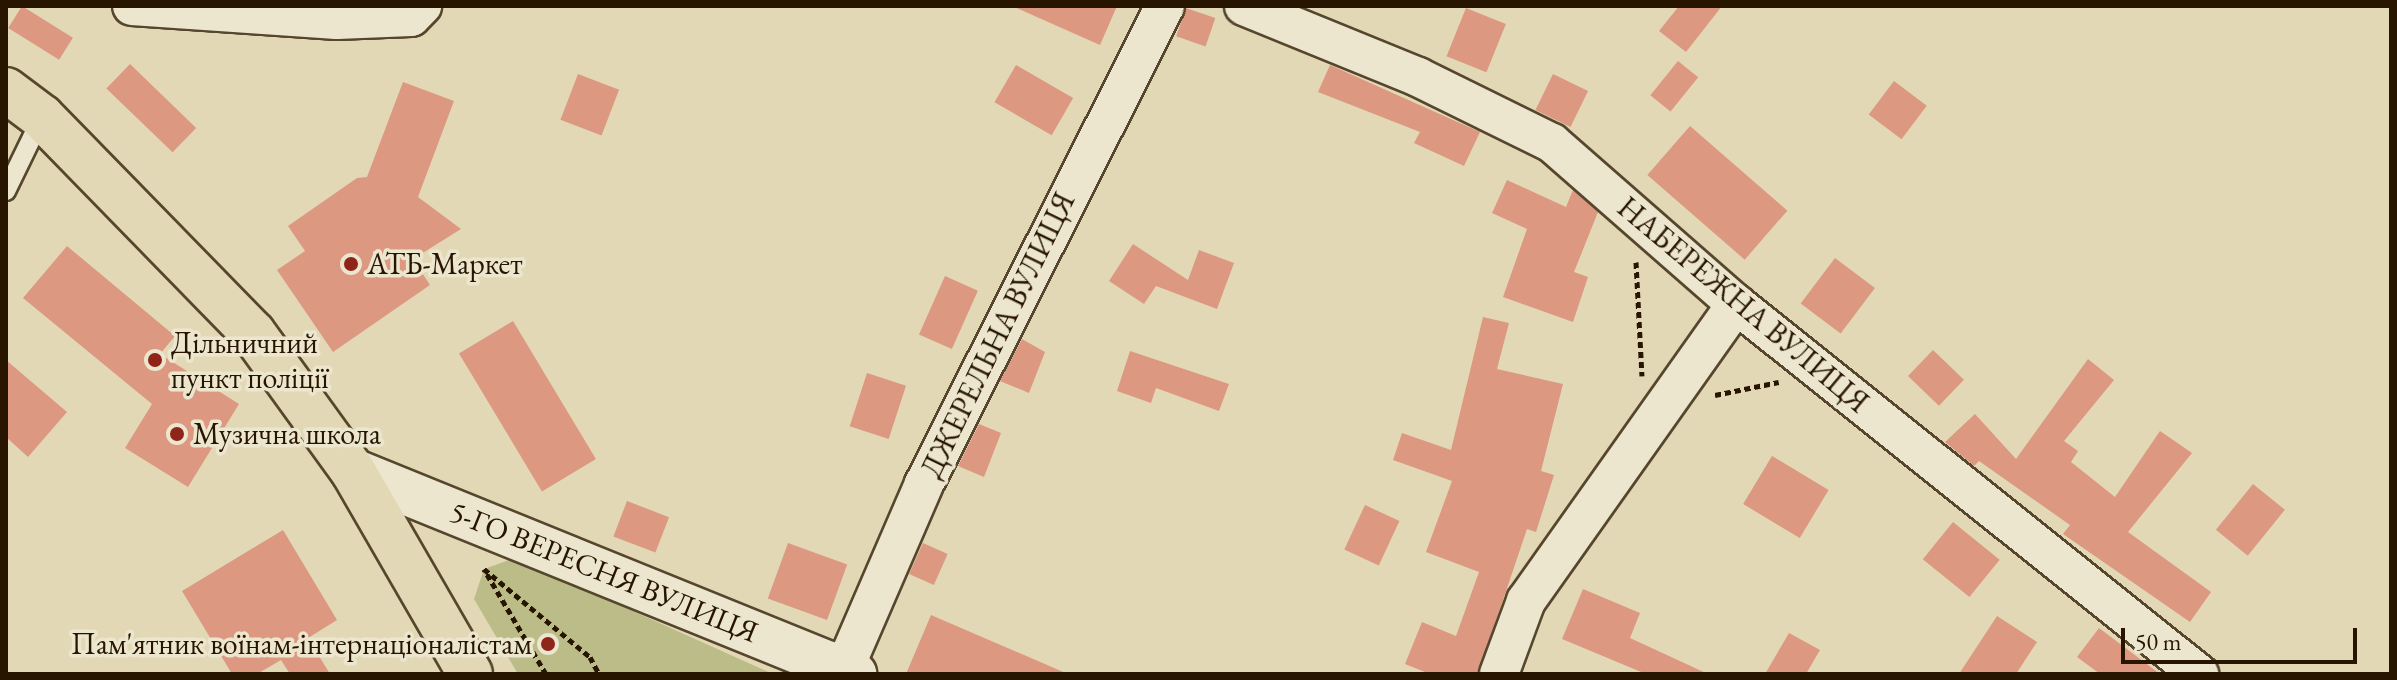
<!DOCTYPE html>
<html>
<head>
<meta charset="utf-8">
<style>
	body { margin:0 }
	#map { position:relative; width:2397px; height:680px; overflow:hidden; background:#e2d8b5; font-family:"EB Garamond",serif }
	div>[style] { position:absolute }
	.green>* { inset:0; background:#bbbc88 }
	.building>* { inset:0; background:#dc9880; transform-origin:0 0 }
	.path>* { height:5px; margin-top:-2.5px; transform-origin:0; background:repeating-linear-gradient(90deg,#271500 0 6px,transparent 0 10px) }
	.roads { filter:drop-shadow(2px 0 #56462d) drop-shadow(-2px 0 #56462d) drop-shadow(0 2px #56462d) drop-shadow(0 -2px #56462d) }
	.service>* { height:18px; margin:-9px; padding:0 9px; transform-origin:9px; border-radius:9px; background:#ece6cf }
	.minor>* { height:38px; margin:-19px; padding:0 19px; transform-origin:19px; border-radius:19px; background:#ece6cf }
	.tertiary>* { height:44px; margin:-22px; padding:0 22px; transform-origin:22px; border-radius:22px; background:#ece6cf }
	.trunk>* { height:44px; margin:-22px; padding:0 22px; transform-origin:22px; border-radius:22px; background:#e2d8b5 }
	.dots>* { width:22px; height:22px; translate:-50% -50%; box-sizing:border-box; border:4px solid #ece6cf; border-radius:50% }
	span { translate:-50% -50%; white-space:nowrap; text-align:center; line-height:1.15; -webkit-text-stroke:7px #ece6cf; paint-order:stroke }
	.poi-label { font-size:30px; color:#271500 }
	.left { translate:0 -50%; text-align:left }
	.right { translate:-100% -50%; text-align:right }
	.street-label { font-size:30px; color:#271500 }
	.frame { position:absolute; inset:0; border:8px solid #271500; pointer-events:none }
	.scale { position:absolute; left:2121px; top:628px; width:236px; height:36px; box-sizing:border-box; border:4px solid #271500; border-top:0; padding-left:10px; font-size:24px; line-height:28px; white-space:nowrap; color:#271500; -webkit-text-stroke:6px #ece6cf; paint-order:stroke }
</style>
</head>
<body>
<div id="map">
	<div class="green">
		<div style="clip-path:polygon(515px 558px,773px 674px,518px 674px,474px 599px,484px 569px)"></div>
	</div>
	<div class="building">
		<div style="left:22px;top:6px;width:60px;height:26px;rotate:32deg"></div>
		<div style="clip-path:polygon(1012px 6px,1117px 6px,1100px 45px)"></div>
		<div style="clip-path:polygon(1679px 6px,1722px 6px,1686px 52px,1659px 31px)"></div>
		<div style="left:1186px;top:8px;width:31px;height:30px;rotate:19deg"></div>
		<div style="left:1466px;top:8px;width:43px;height:52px;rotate:22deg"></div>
		<div style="left:1678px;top:61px;width:26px;height:44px;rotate:39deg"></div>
		<div style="left:130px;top:64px;width:92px;height:34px;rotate:44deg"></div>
		<div style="left:1016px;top:65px;width:66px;height:43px;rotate:30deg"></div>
		<div style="clip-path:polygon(1330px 65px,1480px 132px,1464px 166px,1414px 143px,1420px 132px,1318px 92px)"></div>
		<div style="left:578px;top:74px;width:44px;height:49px;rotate:21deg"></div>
		<div style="left:1553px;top:74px;width:39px;height:40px;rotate:26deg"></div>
		<div style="left:1894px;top:81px;width:41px;height:42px;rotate:37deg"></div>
		<div style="clip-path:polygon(403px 82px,454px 101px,418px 197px,461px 229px,413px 259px,430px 285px,333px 352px,277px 270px,305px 251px,288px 226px,357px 178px,367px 177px)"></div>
		<div style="left:1690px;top:126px;width:129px;height:65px;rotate:41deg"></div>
		<div style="clip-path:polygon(1507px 180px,1566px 207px,1573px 190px,1598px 212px,1574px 272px,1588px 277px,1573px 322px,1503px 297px,1527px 229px,1492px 213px)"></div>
		<div style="clip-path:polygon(1133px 244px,1188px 280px,1199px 250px,1234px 263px,1217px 309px,1156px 286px,1144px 304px,1109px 281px)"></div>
		<div style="clip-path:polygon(67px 246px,175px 336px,160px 354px,239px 404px,188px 487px,125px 448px,152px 404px,23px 298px)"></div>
		<div style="left:1835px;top:258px;width:50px;height:57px;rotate:37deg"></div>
		<div style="left:945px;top:276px;width:36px;height:64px;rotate:24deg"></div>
		<div style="clip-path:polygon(1483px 317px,1509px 323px,1497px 369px,1563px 384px,1541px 471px,1554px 475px,1536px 532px,1527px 529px,1478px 674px,1430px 674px,1405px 664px,1422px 622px,1456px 636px,1479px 572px,1426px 552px,1452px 481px,1393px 460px,1402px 433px,1451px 450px)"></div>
		<div style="left:513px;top:321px;width:161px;height:63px;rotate:59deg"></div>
		<div style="clip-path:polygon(1022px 339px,1045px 352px,1029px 393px,1000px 381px)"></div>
		<div style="left:1933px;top:350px;width:43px;height:36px;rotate:44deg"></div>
		<div style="clip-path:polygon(1130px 351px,1229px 384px,1219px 411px,1156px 388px,1151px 403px,1117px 391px)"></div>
		<div style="clip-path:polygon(2088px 359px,2114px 380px,2064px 441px,2078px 451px,2071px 462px,2115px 497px,2160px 431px,2192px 453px,2128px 532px,2211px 592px,2190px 622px,2063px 534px,2070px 525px,1979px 461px,1974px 466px,1945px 442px,1975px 414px,2016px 459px)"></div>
		<div style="clip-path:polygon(6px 360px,67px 412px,28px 457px,6px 437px)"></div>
		<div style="left:867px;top:373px;width:41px;height:56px;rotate:18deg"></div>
		<div style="clip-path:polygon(979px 424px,1001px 433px,984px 477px,958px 466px)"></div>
		<div style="left:1772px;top:456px;width:66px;height:56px;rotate:31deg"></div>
		<div style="left:2253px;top:484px;width:41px;height:59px;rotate:39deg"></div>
		<div style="left:627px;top:501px;width:45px;height:38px;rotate:21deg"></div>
		<div style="left:1365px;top:505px;width:38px;height:49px;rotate:25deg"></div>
		<div style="left:1953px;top:522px;width:60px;height:48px;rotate:39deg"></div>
		<div style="clip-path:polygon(283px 530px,337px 620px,308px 638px,330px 674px,290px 674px,281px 660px,257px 674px,232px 674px,182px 591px)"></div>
		<div style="left:788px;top:543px;width:63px;height:59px;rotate:20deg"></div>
		<div style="left:923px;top:543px;width:27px;height:34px;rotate:24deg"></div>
		<div style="clip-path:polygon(1583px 589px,1640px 613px,1630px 638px,1708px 674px,1646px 674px,1562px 639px)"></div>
		<div style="clip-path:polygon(931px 615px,1068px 674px,906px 674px)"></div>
		<div style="clip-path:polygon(1997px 616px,2037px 642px,2016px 674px,1959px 674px)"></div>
		<div style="clip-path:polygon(2099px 628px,2160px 674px,2100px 674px,2077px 657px)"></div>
		<div style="clip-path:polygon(1789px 633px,1820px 650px,1806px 674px,1765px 674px)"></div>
	</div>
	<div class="path">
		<div style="left:1636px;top:262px;width:114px;rotate:87deg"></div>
		<div style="left:1715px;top:395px;width:65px;rotate:-11.5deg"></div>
		<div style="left:546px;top:674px;width:122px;rotate:-120.6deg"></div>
		<div style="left:484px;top:569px;width:138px;rotate:39.7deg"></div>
		<div style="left:590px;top:657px;width:19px;rotate:62deg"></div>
	</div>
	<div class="roads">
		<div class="service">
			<div style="left:6px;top:191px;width:82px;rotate:-64.1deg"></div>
		</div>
		<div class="minor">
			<div style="left:132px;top:6px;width:205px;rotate:3.9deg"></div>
			<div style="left:337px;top:20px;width:74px;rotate:-2.3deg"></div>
			<div style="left:411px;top:17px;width:16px;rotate:-45deg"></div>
			<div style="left:1244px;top:6px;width:188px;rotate:22.2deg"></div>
			<div style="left:1418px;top:77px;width:149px;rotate:26.2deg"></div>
			<div style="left:1552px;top:143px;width:244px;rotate:41.2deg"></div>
			<div style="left:1736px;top:304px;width:593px;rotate:38.63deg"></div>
			<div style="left:844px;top:669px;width:202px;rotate:-66.6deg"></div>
			<div style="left:924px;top:484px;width:535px;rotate:-63.24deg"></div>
			<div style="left:1499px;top:674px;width:78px;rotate:-69.7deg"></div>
			<div style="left:1526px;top:601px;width:364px;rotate:-54.7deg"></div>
		</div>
		<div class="tertiary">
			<div style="left:353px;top:471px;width:541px;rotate:22.06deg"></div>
		</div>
		<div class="trunk">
			<div style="left:6px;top:90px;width:45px;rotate:36.9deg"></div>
			<div style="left:42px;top:117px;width:302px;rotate:45.7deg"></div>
			<div style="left:253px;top:333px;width:170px;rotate:54.1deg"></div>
			<div style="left:353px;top:471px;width:234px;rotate:60deg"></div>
		</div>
	</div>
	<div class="dots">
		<div style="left:351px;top:264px;background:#8f2418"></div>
		<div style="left:155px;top:360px;background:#8f2418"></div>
		<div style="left:177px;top:434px;background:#8f2418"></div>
		<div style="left:548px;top:644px;background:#8f2418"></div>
	</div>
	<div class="poi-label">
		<span class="left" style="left:367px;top:264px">АТБ-Маркет</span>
		<span class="left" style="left:171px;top:360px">Дільничний<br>пункт поліції</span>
		<span class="left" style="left:193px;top:434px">Музична школа</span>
		<span class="right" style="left:532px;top:644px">Пам'ятник воїнам-інтернаціоналістам</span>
	</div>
	<div class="street-label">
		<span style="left:1743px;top:305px;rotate:40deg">НАБЕРЕЖНА ВУЛИЦЯ</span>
		<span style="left:998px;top:335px;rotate:-64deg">ДЖЕРЕЛЬНА ВУЛИЦЯ</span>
		<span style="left:604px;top:572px;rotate:22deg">5-ГО ВЕРЕСНЯ ВУЛИЦЯ</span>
	</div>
	<div class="frame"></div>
	<div class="scale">50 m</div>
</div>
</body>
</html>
